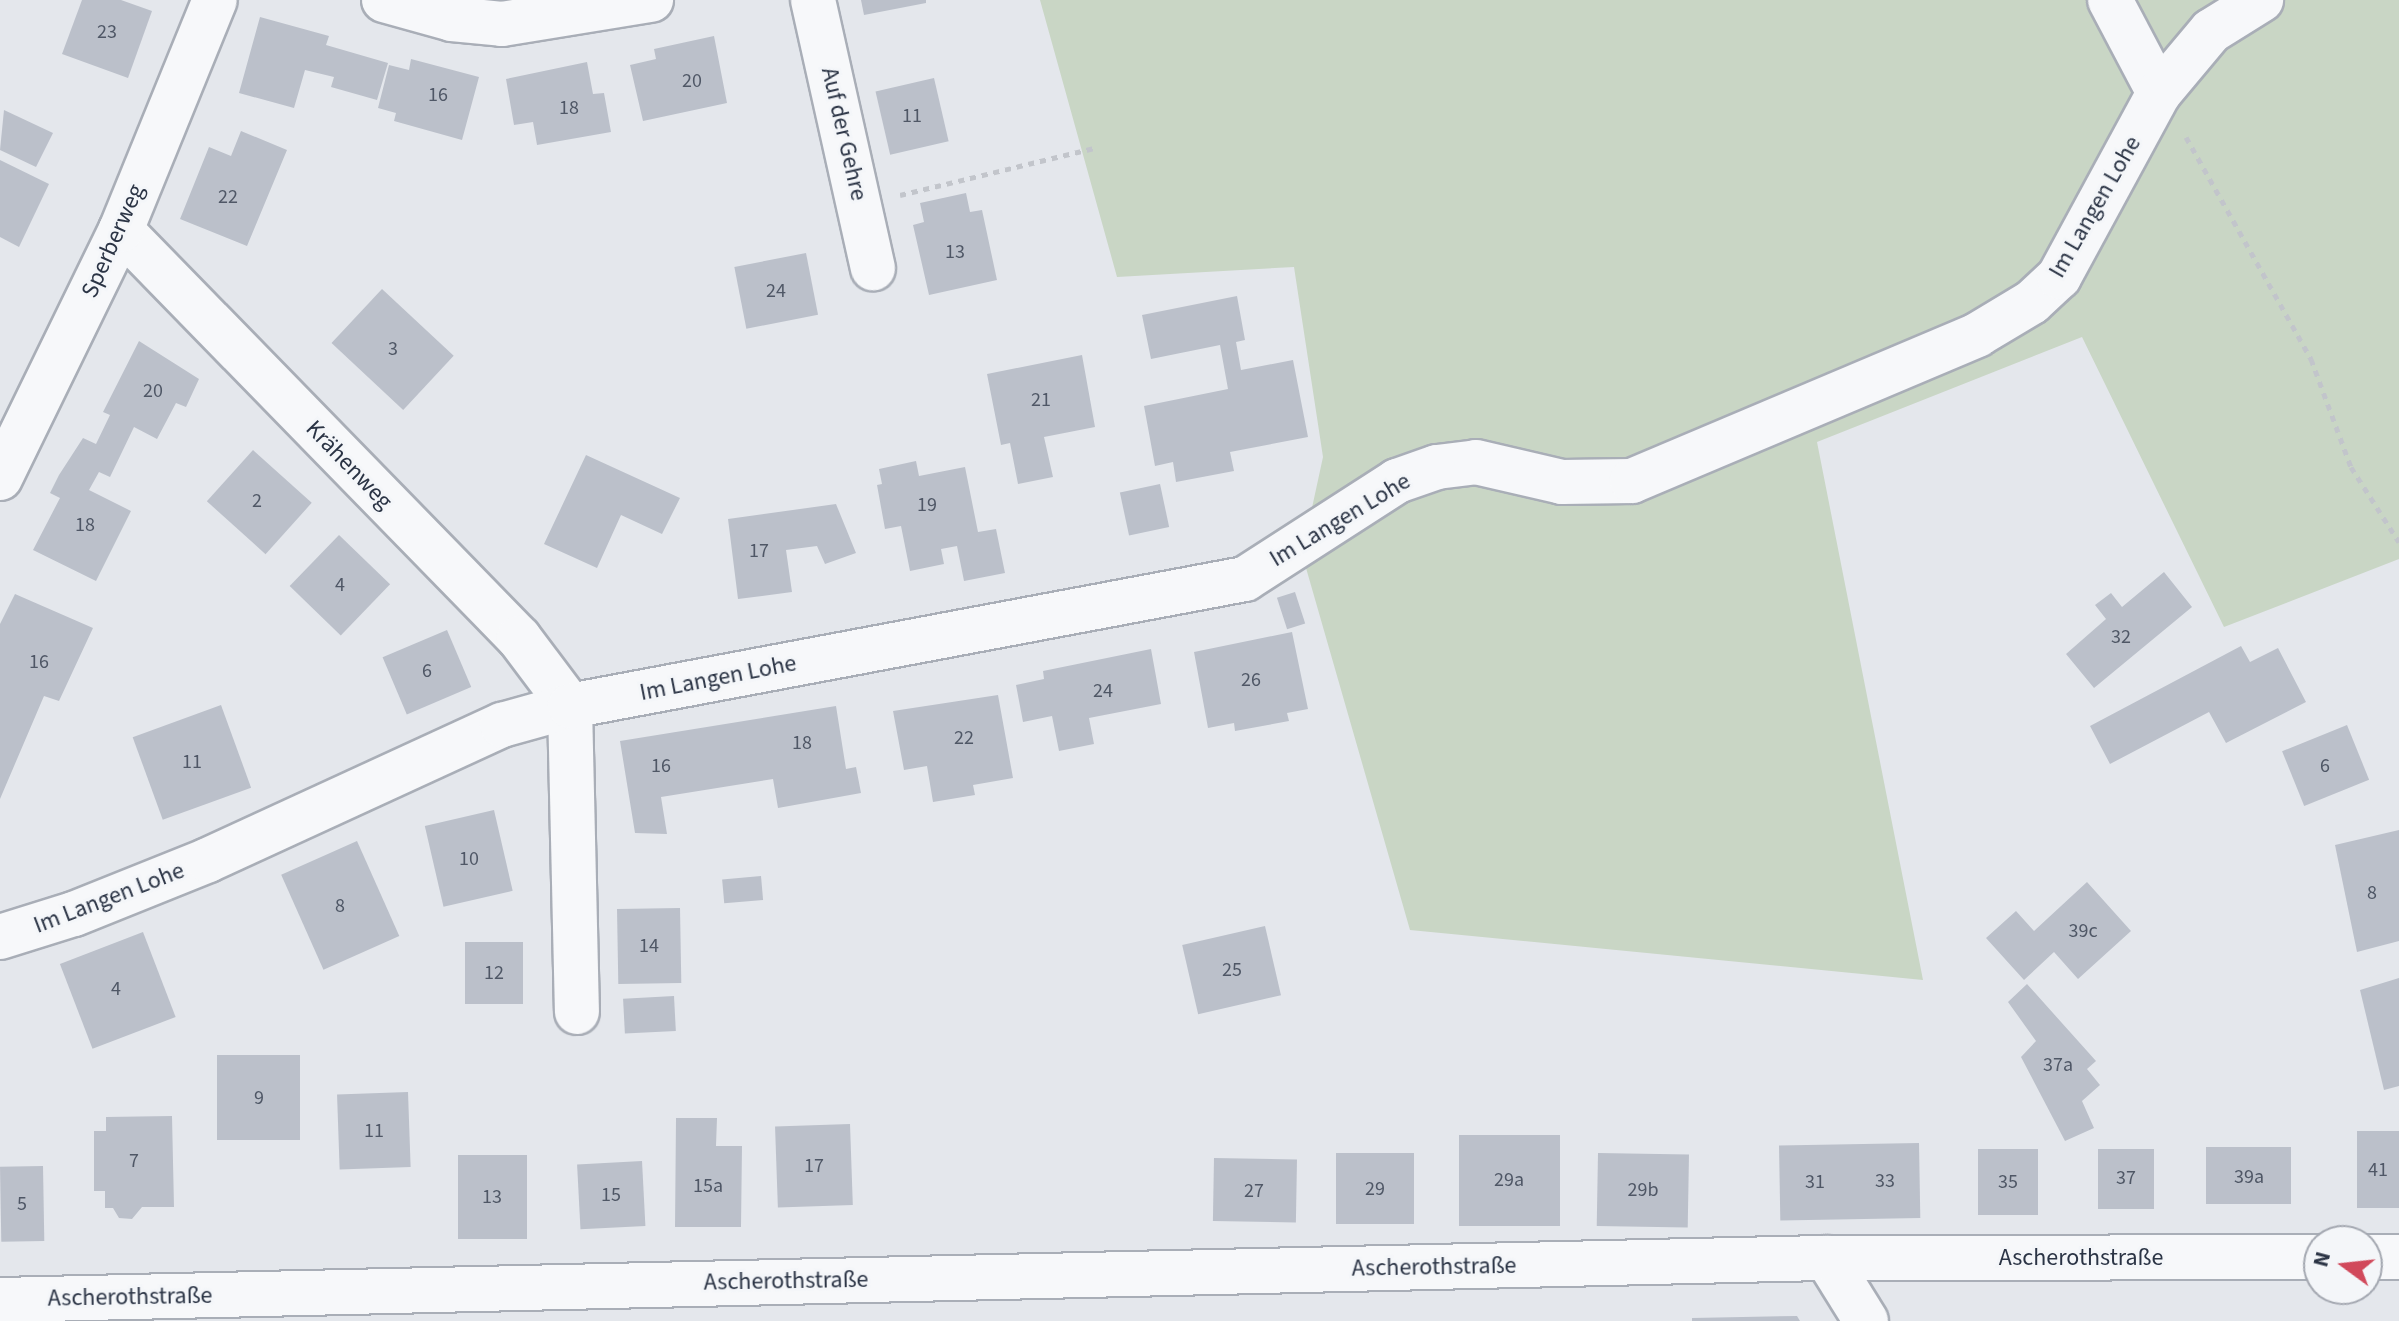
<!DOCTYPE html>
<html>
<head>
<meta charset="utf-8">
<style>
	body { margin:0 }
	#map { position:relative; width:2399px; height:1321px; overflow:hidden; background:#e4e7ec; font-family:"Source Sans 3",sans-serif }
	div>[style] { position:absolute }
	.green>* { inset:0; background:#c9d6c5 }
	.building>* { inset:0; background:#bbc0ca; transform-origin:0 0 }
	.path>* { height:5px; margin-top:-2.5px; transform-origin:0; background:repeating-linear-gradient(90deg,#c2c5cb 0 6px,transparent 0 12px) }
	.roads { filter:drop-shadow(2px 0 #a9aeb7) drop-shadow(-2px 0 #a9aeb7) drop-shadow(0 2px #a9aeb7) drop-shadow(0 -2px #a9aeb7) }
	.street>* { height:44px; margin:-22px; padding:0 22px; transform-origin:22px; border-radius:22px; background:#f7f8fa }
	span { translate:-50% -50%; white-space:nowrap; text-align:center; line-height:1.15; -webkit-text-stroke:6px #f4f6f9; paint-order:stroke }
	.number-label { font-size:20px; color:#4f5766 }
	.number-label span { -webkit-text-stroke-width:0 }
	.street-label { font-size:24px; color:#2b3445 }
	.north { position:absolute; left:2303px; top:1225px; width:80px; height:80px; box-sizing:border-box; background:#f4f6f9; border:2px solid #a4a8b1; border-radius:50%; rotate:285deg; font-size:22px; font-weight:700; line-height:32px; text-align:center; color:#2b3445 }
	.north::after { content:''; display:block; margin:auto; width:28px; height:36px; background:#d1495b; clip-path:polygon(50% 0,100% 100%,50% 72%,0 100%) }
</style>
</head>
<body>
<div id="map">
	<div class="green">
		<div style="clip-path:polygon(1040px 0,2399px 0,2399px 559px,2224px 627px,2082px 337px,1817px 442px,1923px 980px,1410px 930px,1302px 554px,1323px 457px,1294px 267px,1117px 277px)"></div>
	</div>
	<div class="building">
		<div style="clip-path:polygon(82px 0,121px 0,152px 11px,128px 78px,62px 54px)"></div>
		<div style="clip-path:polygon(861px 0,926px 0,926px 3px,864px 15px)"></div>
		<div style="clip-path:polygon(260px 17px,329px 36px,326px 45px,388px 63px,377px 100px,331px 87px,334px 77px,305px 70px,294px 108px,239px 93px)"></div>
		<div style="clip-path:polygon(714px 36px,727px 103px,643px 121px,630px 65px,656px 59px,654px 49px)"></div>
		<div style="clip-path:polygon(411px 59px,479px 77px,462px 140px,394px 121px,396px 113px,378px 108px,389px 65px,409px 70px)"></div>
		<div style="clip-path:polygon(587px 62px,593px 94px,604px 93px,611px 132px,537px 145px,533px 122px,514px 125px,506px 79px)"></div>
		<div style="left:934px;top:78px;width:65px;height:60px;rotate:77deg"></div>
		<div style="clip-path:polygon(4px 110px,53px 133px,36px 167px,0 150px)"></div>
		<div style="clip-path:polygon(241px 131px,287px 150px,247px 246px,180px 219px,209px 147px,231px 156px)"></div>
		<div style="clip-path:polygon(0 160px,49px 184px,19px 247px,0 237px)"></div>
		<div style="clip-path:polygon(966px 193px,970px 212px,982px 210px,997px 280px,929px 295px,913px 225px,924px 222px,920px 203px)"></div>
		<div style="left:806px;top:253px;width:63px;height:73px;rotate:79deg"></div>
		<div style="left:382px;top:289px;width:98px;height:74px;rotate:43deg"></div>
		<div style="clip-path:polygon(1237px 296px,1245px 340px,1236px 342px,1241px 370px,1293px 360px,1308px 437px,1230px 452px,1234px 471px,1176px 482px,1173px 462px,1155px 466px,1144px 406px,1228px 389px,1220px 345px,1151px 359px,1142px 315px)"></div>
		<div style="clip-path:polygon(139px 341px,199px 379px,186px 407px,176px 403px,157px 439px,134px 427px,110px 477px,99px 472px,89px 490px,131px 511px,96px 581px,33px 550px,60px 498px,50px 493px,59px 475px,83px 438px,96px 444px,110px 415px,103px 412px)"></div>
		<div style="clip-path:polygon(1082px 355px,1095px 427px,1044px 437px,1053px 477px,1018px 484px,1010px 443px,1001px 445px,987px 374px)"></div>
		<div style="left:253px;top:450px;width:79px;height:69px;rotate:42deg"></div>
		<div style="clip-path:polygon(586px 455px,680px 498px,662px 534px,621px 515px,597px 568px,544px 544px)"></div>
		<div style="clip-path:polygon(916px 461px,919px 476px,965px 467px,978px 532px,996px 529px,1005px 573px,964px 581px,957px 546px,941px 549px,944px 564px,910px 571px,901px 526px,885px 529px,877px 485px,882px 484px,879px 469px)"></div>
		<div style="left:1160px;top:484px;width:44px;height:41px;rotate:78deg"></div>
		<div style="clip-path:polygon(836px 504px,856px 553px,825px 564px,817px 546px,786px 550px,792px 592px,738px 599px,728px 519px)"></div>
		<div style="left:339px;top:535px;width:71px;height:71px;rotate:44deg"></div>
		<div style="clip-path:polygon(2164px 572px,2192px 607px,2094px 688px,2066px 654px,2106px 619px,2095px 605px,2111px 593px,2122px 607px)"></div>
		<div style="left:1295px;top:592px;width:33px;height:19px;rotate:72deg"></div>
		<div style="clip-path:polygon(15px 594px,93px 628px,59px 701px,44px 696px,0 799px,0 624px)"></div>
		<div style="left:447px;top:630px;width:62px;height:70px;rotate:67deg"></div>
		<div style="clip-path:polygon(1292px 632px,1308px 709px,1287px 713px,1289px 721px,1235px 731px,1234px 723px,1208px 728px,1194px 652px)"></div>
		<div style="clip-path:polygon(2241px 646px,2250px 662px,2278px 648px,2306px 702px,2226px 743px,2209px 712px,2110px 764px,2090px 726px)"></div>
		<div style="clip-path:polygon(1151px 649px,1161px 704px,1089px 718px,1094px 744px,1059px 751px,1052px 716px,1023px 722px,1016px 685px,1044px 679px,1043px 671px)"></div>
		<div style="clip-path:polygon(998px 695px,1013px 778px,973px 785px,975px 795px,933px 802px,927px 766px,904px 770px,893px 711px)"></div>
		<div style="left:221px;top:705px;width:88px;height:94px;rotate:70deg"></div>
		<div style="clip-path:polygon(836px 706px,846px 769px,856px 767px,861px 793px,778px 808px,773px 779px,661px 797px,667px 834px,635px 833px,620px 741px)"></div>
		<div style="left:2347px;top:725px;width:59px;height:70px;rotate:68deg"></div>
		<div style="left:494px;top:810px;width:83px;height:71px;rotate:77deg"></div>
		<div style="clip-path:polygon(2399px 830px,2399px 941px,2357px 952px,2335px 845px)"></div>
		<div style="left:357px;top:841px;width:104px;height:83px;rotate:66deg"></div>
		<div style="left:761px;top:876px;width:24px;height:39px;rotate:85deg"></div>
		<div style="clip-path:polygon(2087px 882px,2131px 931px,2078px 979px,2054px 952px,2024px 980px,1986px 938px,2016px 911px,2034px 931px)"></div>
		<div style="left:680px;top:908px;width:75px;height:63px;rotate:89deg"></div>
		<div style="left:1265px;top:926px;width:71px;height:85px;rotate:77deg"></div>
		<div style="left:143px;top:932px;width:91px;height:89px;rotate:69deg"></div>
		<div style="left:465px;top:942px;width:58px;height:62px"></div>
		<div style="clip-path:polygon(2399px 978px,2399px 1086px,2384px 1090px,2360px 990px)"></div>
		<div style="clip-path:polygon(2027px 984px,2096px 1061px,2087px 1069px,2100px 1085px,2082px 1101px,2094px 1128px,2065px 1141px,2021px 1057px,2036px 1041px,2008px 1002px)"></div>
		<div style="left:674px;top:996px;width:35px;height:51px;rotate:87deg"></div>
		<div style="left:217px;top:1055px;width:83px;height:85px"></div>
		<div style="left:408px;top:1092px;width:75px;height:71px;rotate:88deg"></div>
		<div style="clip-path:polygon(172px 1116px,174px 1207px,142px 1207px,132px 1219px,119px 1218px,113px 1208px,105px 1208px,105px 1191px,94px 1191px,94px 1131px,106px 1131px,106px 1117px)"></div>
		<div style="clip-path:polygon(676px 1118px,717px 1118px,716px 1146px,742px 1146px,741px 1227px,675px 1227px)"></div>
		<div style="left:850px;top:1124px;width:81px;height:75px;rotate:88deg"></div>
		<div style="left:2399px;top:1131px;width:77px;height:42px;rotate:90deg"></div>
		<div style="left:1459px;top:1135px;width:101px;height:91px"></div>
		<div style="left:1919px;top:1143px;width:75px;height:140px;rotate:89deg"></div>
		<div style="left:2291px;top:1147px;width:57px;height:85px;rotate:90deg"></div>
		<div style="left:1978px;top:1149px;width:60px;height:66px"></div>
		<div style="left:2098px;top:1149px;width:56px;height:60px"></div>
		<div style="left:1414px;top:1153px;width:71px;height:78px;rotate:90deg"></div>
		<div style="left:1598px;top:1153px;width:91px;height:73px;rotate:1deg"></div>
		<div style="left:458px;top:1155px;width:69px;height:84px"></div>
		<div style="left:1214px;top:1158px;width:83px;height:63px;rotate:1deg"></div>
		<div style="left:642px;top:1161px;width:65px;height:65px;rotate:87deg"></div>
		<div style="left:43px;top:1166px;width:75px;height:43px;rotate:89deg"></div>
		<div style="clip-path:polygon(1797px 1316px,1800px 1321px,1692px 1321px,1692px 1318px)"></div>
	</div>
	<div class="path">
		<div style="left:2186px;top:137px;width:255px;rotate:60.6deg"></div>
		<div style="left:2311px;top:359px;width:115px;rotate:69.7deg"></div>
		<div style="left:2351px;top:467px;width:89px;rotate:57.4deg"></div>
		<div style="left:900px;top:195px;width:201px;rotate:-13.6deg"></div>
	</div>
	<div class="roads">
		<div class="street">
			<div style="left:384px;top:0;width:71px;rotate:15.6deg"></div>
			<div style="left:452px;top:19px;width:50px;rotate:5.7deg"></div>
			<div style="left:502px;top:24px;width:151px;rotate:-9.2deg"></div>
			<div style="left:813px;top:0;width:275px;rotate:77.4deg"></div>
			<div style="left:2110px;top:0;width:105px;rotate:62.2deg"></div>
			<div style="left:121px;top:230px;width:570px;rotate:45.71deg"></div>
			<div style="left:519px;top:638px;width:85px;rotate:53.1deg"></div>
			<div style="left:0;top:478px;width:276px;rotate:-64deg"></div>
			<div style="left:121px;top:230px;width:248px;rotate:-67.8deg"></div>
			<div style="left:570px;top:706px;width:306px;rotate:88.7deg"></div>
			<div style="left:0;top:937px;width:77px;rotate:-17.3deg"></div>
			<div style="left:74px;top:914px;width:144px;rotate:-21.9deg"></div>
			<div style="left:208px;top:860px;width:324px;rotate:-24.7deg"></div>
			<div style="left:502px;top:725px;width:71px;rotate:-15.6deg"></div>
			<div style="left:570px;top:706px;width:687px;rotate:-10.66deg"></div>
			<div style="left:1245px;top:579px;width:181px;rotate:-32.8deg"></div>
			<div style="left:1397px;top:481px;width:42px;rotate:-19.3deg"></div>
			<div style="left:1437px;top:467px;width:39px;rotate:-7deg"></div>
			<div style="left:1476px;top:462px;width:88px;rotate:13.1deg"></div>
			<div style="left:1562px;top:482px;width:70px;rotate:-0.8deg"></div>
			<div style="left:1632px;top:481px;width:375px;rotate:-22.9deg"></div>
			<div style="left:1977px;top:335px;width:64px;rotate:-31deg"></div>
			<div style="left:2032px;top:302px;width:37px;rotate:-43deg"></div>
			<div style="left:2059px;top:277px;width:209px;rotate:-61.5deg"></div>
			<div style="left:2159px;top:93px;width:81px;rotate:-50deg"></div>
			<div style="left:2211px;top:31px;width:59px;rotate:-31.8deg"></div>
			<div style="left:2367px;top:1257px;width:32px"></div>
			<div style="left:1827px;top:1258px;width:74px;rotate:58.2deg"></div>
			<div style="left:0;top:1300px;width:1827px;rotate:-1.32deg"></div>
			<div style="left:1827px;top:1258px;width:492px;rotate:-0.1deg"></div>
		</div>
	</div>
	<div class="number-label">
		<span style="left:107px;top:32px">23</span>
		<span style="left:692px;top:81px">20</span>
		<span style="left:438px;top:95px">16</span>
		<span style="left:569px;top:108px">18</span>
		<span style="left:912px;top:116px">11</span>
		<span style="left:228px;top:197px">22</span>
		<span style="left:955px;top:252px">13</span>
		<span style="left:776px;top:291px">24</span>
		<span style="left:393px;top:349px">3</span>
		<span style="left:153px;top:391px">20</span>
		<span style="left:1041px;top:400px">21</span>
		<span style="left:257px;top:501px">2</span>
		<span style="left:927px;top:505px">19</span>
		<span style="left:85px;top:525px">18</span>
		<span style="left:759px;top:551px">17</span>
		<span style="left:340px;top:585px">4</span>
		<span style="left:2121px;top:637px">32</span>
		<span style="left:39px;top:662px">16</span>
		<span style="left:427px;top:671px">6</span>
		<span style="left:1251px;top:680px">26</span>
		<span style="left:1103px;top:691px">24</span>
		<span style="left:964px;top:738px">22</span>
		<span style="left:802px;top:743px">18</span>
		<span style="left:192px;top:762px">11</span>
		<span style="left:661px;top:766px">16</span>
		<span style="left:2325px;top:766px">6</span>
		<span style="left:469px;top:859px">10</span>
		<span style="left:2372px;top:893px">8</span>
		<span style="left:340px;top:906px">8</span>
		<span style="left:2083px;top:931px">39c</span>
		<span style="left:649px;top:946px">14</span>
		<span style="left:1232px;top:970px">25</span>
		<span style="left:494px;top:973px">12</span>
		<span style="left:116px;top:989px">4</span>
		<span style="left:2058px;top:1065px">37a</span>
		<span style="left:259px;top:1098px">9</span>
		<span style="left:374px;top:1131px">11</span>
		<span style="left:134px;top:1161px">7</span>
		<span style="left:814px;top:1166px">17</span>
		<span style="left:2378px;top:1170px">41</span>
		<span style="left:2249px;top:1177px">39a</span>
		<span style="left:2126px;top:1178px">37</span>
		<span style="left:1509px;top:1180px">29a</span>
		<span style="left:1885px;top:1181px">33</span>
		<span style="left:1815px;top:1182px">31</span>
		<span style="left:2008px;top:1182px">35</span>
		<span style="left:708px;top:1186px">15a</span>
		<span style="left:1375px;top:1189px">29</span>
		<span style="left:1643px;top:1190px">29b</span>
		<span style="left:1254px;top:1191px">27</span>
		<span style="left:611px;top:1195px">15</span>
		<span style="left:492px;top:1197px">13</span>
		<span style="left:22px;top:1204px">5</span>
	</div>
	<div class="street-label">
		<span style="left:844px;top:134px;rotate:77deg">Auf der Gehre</span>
		<span style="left:2095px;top:207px;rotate:-60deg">Im Langen Lohe</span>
		<span style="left:113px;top:241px;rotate:-66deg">Sperberweg</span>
		<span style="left:349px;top:465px;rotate:46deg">Krähenweg</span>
		<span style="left:1340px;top:520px;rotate:-31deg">Im Langen Lohe</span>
		<span style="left:718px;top:678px;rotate:-11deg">Im Langen Lohe</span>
		<span style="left:109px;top:898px;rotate:-21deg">Im Langen Lohe</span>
		<span style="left:2081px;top:1258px">Ascherothstraße</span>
		<span style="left:1434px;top:1267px;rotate:-1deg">Ascherothstraße</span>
		<span style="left:786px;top:1281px;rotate:-1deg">Ascherothstraße</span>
		<span style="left:130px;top:1297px;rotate:-1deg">Ascherothstraße</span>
	</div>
	<div class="north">N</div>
</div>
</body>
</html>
